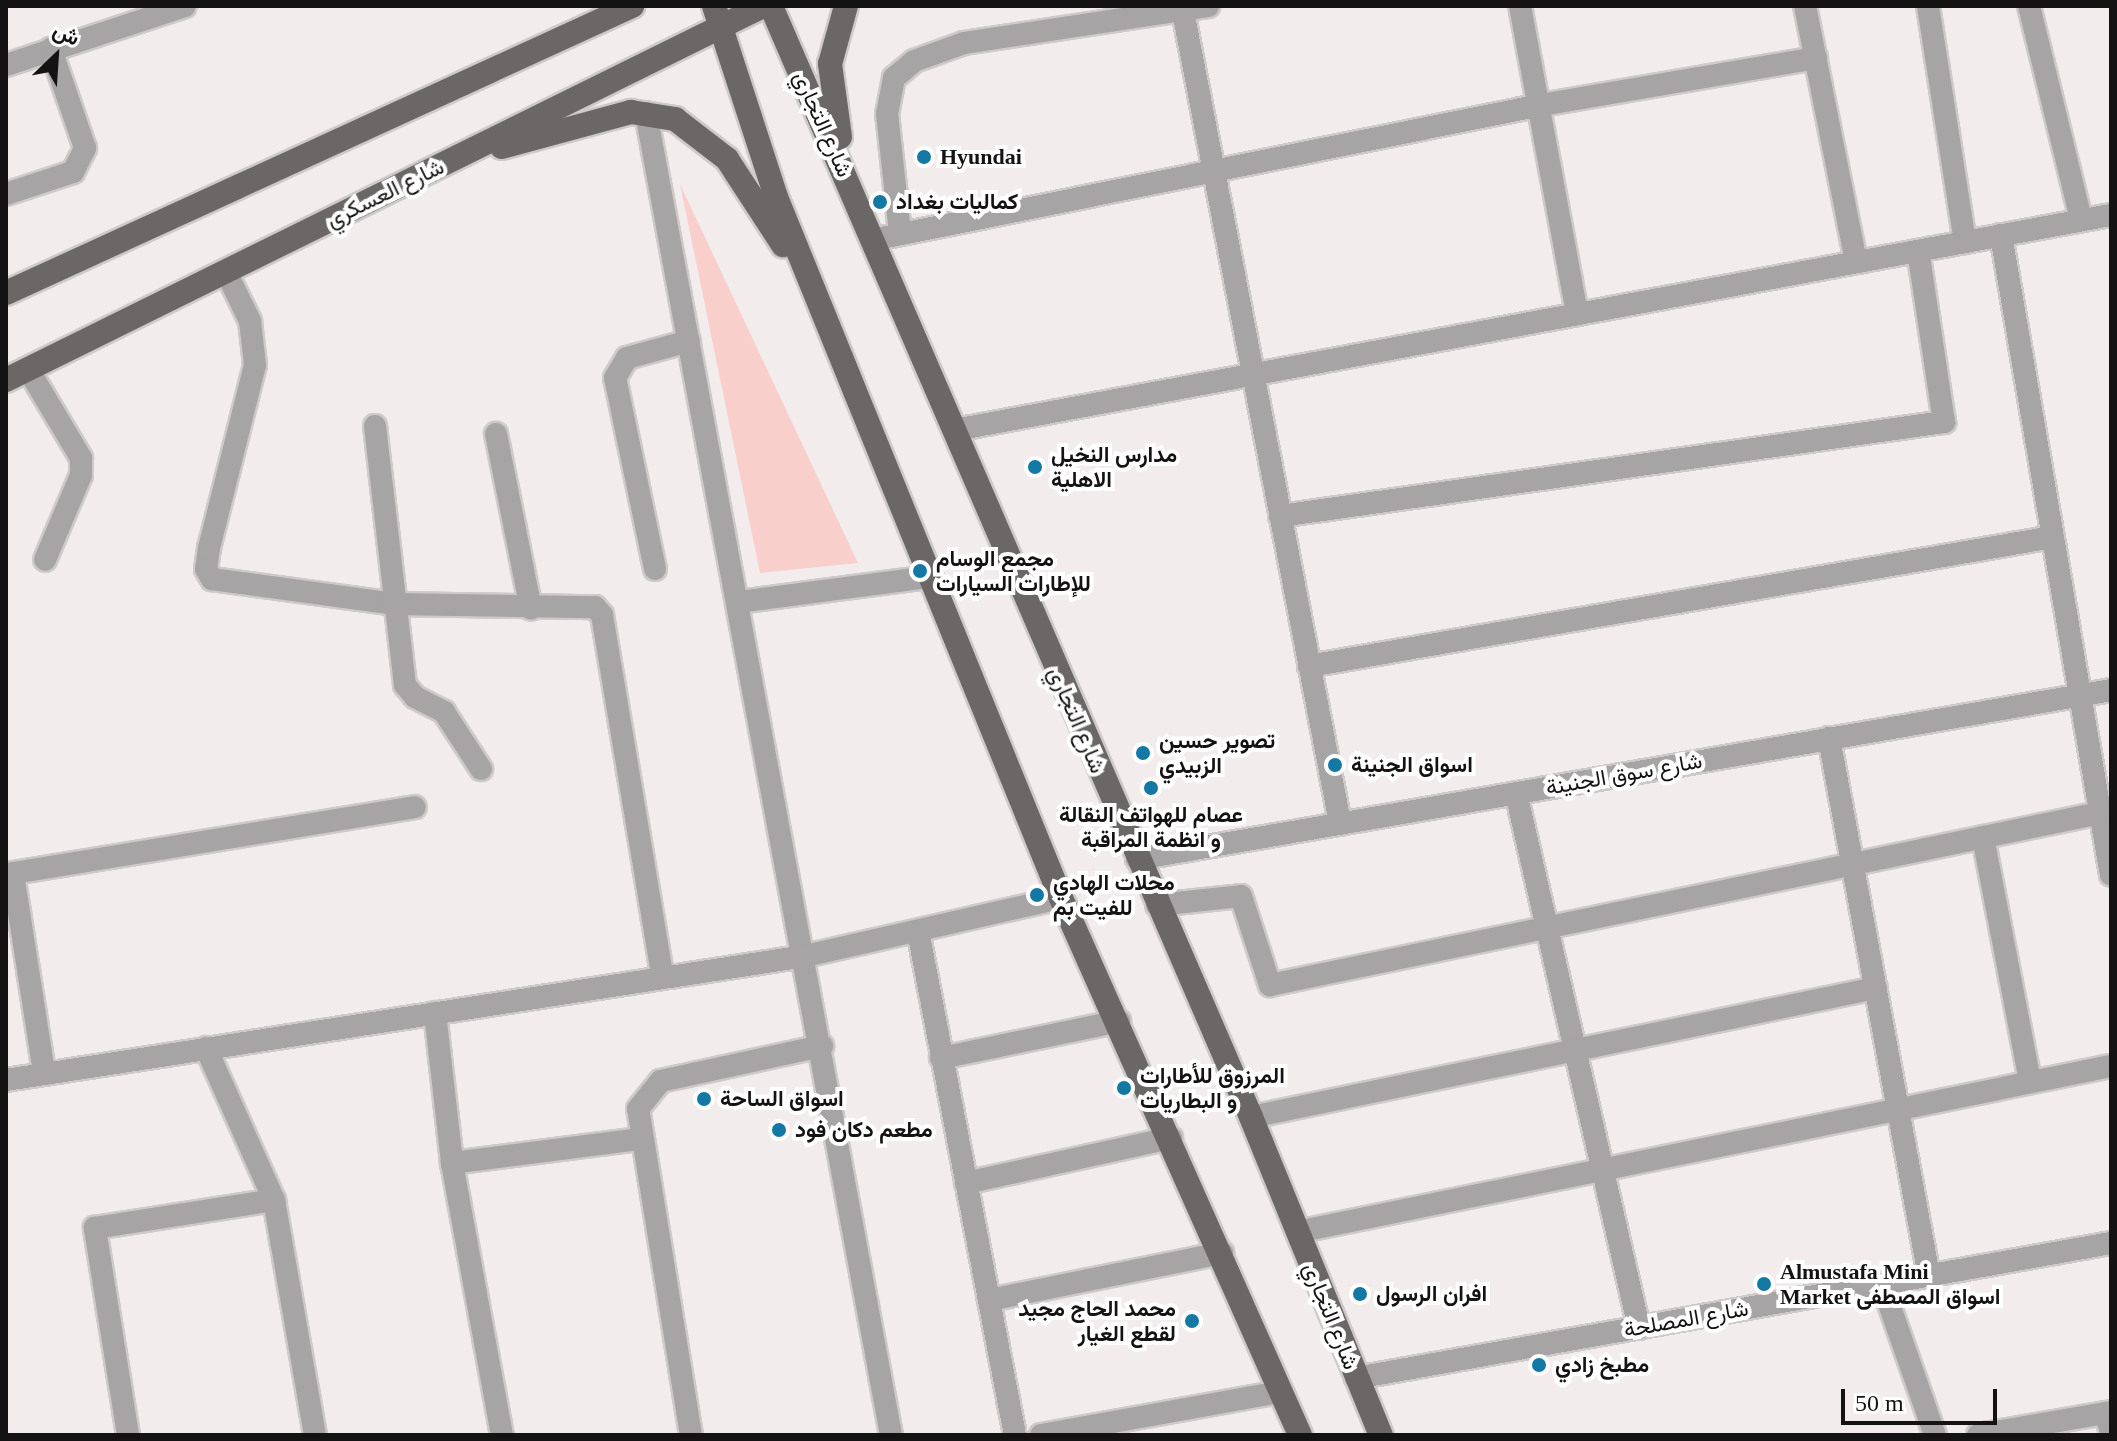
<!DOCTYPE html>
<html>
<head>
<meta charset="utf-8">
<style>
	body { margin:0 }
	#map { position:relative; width:2117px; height:1441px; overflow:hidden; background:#f2edec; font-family:"Times New Roman",Vazirmatn,serif }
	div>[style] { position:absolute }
	.green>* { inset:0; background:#f8cfcb }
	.roads { filter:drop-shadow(2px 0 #cecac9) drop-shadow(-2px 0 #cecac9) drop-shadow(0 2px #cecac9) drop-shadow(0 -2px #cecac9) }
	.minor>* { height:22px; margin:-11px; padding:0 11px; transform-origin:11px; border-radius:11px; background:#a6a4a4 }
	.major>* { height:24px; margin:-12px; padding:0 12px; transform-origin:12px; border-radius:12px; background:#6b6766 }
	.dots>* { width:22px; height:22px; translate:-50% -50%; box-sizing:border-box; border:4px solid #fff; border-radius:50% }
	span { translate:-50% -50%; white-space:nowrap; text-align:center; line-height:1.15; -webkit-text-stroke:8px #fff; paint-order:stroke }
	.street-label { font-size:22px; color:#141212 }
	.poi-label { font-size:22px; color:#141212; font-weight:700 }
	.left { translate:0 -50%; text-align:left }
	.right { translate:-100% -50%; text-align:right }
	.frame { position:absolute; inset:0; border:8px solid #141212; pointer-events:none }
	.north { position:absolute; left:16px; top:16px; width:80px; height:80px; -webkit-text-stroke:6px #fff; paint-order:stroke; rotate:25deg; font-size:22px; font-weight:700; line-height:32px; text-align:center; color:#141212 }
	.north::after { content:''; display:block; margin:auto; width:28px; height:36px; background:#141212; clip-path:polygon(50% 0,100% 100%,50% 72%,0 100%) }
	.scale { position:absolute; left:1841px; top:1389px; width:156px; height:36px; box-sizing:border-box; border:4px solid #141212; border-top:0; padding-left:10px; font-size:24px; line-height:28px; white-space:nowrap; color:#141212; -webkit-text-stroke:6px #fff; paint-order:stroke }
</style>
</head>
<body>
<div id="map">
	<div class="green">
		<div style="clip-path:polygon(680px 184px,858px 563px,760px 573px)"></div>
	</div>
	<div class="roads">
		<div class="minor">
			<div style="left:1182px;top:6px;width:832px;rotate:79.05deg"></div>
			<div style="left:1520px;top:6px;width:313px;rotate:79.5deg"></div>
			<div style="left:1805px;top:6px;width:261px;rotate:78.7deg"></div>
			<div style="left:1928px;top:6px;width:239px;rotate:81.1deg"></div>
			<div style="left:2029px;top:6px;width:220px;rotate:76.3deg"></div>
			<div style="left:6px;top:65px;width:188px;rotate:-18.2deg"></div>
			<div style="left:646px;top:113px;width:1345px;rotate:79.5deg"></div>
			<div style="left:6px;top:194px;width:71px;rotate:-18.2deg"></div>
			<div style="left:73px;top:172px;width:27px;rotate:-63deg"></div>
			<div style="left:85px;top:148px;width:105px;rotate:-109deg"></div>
			<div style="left:900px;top:233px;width:120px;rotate:-96.2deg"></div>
			<div style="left:887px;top:114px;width:37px;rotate:-79deg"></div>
			<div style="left:894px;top:78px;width:26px;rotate:-40deg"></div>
			<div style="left:914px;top:61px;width:53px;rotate:-19.8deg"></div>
			<div style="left:964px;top:43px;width:247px;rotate:-8.6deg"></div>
			<div style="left:2001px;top:235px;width:649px;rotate:80.25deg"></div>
			<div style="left:872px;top:240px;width:682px;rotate:-11.41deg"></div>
			<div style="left:1541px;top:105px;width:279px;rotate:-9.7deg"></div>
			<div style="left:226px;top:272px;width:55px;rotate:63.9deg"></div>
			<div style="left:250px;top:321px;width:44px;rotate:83.5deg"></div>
			<div style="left:255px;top:365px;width:189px;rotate:104.1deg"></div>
			<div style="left:209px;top:548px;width:21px;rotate:98deg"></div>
			<div style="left:206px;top:569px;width:12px;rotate:59deg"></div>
			<div style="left:212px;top:579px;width:184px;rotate:7.8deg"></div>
			<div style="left:394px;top:604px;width:201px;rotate:0.9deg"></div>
			<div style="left:595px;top:607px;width:11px;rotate:49deg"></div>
			<div style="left:602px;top:615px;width:368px;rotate:80.5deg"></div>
			<div style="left:28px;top:369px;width:104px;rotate:59.2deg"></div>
			<div style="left:81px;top:458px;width:17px;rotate:90deg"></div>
			<div style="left:81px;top:475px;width:92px;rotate:113deg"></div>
			<div style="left:375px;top:426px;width:261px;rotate:83.4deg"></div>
			<div style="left:405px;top:685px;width:16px;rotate:50deg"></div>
			<div style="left:415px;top:697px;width:33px;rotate:27deg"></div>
			<div style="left:444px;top:712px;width:68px;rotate:57deg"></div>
			<div style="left:955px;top:430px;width:1176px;rotate:-10.54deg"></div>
			<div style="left:496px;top:434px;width:178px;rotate:78.7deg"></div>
			<div style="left:1280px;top:516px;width:671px;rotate:-8.06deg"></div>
			<div style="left:1944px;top:422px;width:173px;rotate:-98.6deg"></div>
			<div style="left:655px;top:569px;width:195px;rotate:-101.8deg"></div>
			<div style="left:615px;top:378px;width:23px;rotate:-59deg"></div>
			<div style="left:627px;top:358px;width:64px;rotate:-15.3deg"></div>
			<div style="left:739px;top:602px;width:193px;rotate:-7.5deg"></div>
			<div style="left:1309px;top:666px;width:755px;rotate:-9.84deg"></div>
			<div style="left:1829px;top:738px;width:547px;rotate:79.47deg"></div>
			<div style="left:1516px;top:793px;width:549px;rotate:77.05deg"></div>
			<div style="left:1983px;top:837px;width:249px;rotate:79.1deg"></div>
			<div style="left:1137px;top:859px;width:989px;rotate:-9.84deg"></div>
			<div style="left:1157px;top:905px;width:84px;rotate:-6.1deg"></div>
			<div style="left:1241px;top:896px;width:94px;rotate:72deg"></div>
			<div style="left:1270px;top:985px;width:848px;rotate:-11.71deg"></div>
			<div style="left:918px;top:931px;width:513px;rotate:79.11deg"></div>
			<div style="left:435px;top:1013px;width:151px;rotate:83.5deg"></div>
			<div style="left:452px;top:1163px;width:277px;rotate:79.6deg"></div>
			<div style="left:206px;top:1048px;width:167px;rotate:65.9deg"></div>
			<div style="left:274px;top:1200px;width:239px;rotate:80.1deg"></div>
			<div style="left:941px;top:1058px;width:182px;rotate:-11.7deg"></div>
			<div style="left:44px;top:1072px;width:201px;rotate:-98.9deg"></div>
			<div style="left:13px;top:873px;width:407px;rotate:-9.3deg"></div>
			<div style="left:6px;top:1080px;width:809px;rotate:-8.82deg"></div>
			<div style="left:805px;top:956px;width:262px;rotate:-12.8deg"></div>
			<div style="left:1251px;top:1117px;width:638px;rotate:-11.66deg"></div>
			<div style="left:452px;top:1163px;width:189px;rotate:-7.3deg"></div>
			<div style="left:966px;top:1183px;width:210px;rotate:-12.4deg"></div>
			<div style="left:1297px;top:1232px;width:831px;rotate:-11.53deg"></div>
			<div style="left:1882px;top:1284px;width:160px;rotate:70.7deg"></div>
			<div style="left:989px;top:1300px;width:238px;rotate:-11.4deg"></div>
			<div style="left:1356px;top:1378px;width:767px;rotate:-10.14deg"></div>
			<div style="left:2105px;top:1413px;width:20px;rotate:72deg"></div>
			<div style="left:128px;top:1435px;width:210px;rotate:-99.1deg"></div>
			<div style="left:95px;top:1228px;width:181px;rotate:-8.9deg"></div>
			<div style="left:691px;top:1435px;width:330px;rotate:-99.2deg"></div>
			<div style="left:638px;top:1109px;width:36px;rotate:-51deg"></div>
			<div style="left:661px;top:1081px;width:165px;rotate:-12.3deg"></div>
			<div style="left:1041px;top:1435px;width:244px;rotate:-10.2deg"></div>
			<div style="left:1978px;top:1435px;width:135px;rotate:-9.8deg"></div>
		</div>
		<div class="major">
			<div style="left:714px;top:6px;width:201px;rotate:72deg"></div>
			<div style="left:776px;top:197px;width:757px;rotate:67.88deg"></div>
			<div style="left:1061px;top:898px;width:588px;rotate:66.01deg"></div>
			<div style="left:771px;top:6px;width:1210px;rotate:66.63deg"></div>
			<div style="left:1251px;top:1117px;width:344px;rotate:67.8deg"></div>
			<div style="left:840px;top:137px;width:74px;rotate:-97.8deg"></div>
			<div style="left:830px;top:64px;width:60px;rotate:-74.6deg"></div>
			<div style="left:502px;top:147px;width:134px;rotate:-15.2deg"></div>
			<div style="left:631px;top:112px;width:45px;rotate:9deg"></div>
			<div style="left:675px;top:119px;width:66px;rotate:37.6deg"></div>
			<div style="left:727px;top:159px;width:103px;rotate:56.9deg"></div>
			<div style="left:6px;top:293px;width:689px;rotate:-24.63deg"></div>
			<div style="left:6px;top:380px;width:844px;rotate:-26.29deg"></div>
		</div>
	</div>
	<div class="dots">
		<div style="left:924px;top:157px;background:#1478a4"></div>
		<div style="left:880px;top:202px;background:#1478a4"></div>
		<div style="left:1035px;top:467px;background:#1478a4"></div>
		<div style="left:920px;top:571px;background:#1478a4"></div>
		<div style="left:1143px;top:753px;background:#1478a4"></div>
		<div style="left:1335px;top:765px;background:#1478a4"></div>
		<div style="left:1151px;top:788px;background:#1478a4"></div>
		<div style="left:1037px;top:895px;background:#1478a4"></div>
		<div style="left:1124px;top:1088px;background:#1478a4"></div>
		<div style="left:704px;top:1099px;background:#1478a4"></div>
		<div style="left:779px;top:1130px;background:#1478a4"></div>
		<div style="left:1764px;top:1284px;background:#1478a4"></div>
		<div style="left:1360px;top:1294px;background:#1478a4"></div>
		<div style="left:1192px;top:1321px;background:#1478a4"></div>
		<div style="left:1539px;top:1365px;background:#1478a4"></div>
	</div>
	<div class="street-label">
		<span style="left:823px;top:124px;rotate:66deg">شارع التجاري</span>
		<span style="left:385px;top:193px;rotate:-26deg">شارع العسكري</span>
		<span style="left:1077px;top:720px;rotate:67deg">شارع التجاري</span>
		<span style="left:1624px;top:774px;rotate:-10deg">شارع سوق الجنينة</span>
		<span style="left:1331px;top:1316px;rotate:68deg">شارع التجاري</span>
		<span style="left:1686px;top:1319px;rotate:-10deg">شارع المصلحة</span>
	</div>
	<div class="poi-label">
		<span class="left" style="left:940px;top:157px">Hyundai</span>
		<span class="left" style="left:896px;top:202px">كماليات بغداد</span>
		<span class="left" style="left:1051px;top:467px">مدارس النخيل<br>الاهلية</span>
		<span class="left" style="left:936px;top:571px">مجمع الوسام<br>للإطارات السيارات</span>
		<span class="left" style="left:1159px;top:753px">تصوير حسين<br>الزبيدي</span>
		<span class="left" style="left:1351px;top:765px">اسواق الجنينة</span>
		<span style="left:1151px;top:827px">عصام للهواتف النقالة<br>و انظمة المراقبة</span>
		<span class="left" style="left:1053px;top:895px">محلات الهادي<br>للفيت بم</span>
		<span class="left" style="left:1140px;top:1088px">المرزوق للأطارات<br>و البطاريات</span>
		<span class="left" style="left:720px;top:1099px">اسواق الساحة</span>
		<span class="left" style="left:795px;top:1130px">مطعم دكان فود</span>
		<span class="left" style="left:1780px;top:1284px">Almustafa Mini<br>Market اسواق المصطفى</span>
		<span class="left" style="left:1376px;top:1294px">افران الرسول</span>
		<span class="right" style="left:1176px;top:1321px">محمد الحاج مجيد<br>لقطع الغيار</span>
		<span class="left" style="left:1555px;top:1365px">مطبخ زادي</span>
	</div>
	<div class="frame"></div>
	<div class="north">ش</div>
	<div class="scale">50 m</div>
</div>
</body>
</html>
